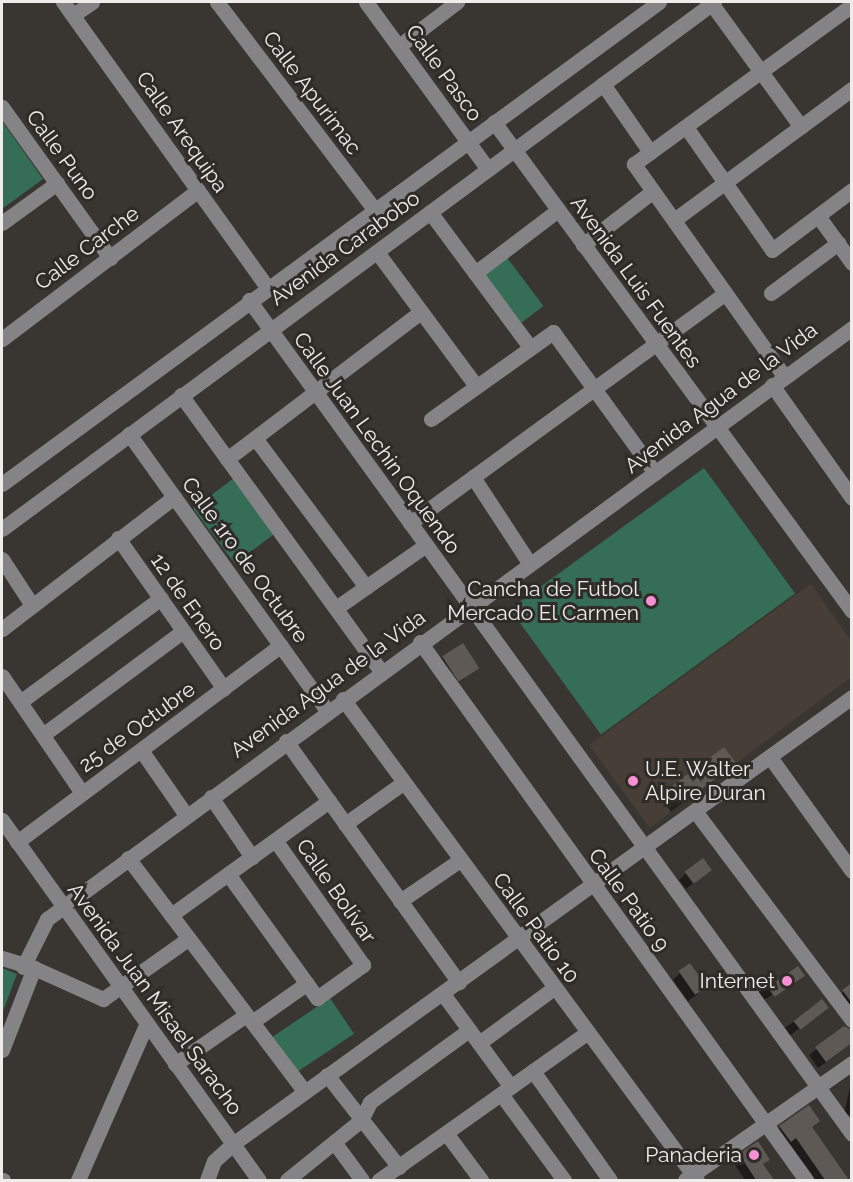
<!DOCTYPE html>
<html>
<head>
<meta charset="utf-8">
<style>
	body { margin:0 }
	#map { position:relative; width:853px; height:1182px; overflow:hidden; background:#393531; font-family:Raleway,sans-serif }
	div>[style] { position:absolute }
	.built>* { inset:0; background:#473f37 }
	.green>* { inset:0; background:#356d56; transform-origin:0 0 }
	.shadow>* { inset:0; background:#0007; transform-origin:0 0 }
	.building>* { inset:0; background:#5e5955; transform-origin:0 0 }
	.minor>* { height:15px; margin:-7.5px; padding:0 7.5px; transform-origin:7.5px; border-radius:7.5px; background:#848487 }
	.dots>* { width:16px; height:16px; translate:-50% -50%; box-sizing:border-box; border:3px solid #2f2b27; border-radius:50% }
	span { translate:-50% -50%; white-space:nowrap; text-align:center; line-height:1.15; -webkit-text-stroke:6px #2f2b27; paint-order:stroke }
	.street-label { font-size:21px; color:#efedea }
	.poi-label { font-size:21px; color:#efedea }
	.right { translate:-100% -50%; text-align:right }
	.left { translate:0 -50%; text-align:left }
	.frame { position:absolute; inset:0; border:3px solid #efedea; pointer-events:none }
</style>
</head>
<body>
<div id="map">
	<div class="built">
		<div style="clip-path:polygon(811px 584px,851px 641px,851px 677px,650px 828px,589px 745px)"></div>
	</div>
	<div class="green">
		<div style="clip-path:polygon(2px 121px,43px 179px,2px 209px)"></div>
		<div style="left:505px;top:255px;width:64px;height:28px;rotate:53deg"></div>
		<div style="left:704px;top:468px;width:155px;height:240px;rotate:54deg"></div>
		<div style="left:234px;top:478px;width:69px;height:51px;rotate:53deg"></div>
		<div style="clip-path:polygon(2px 968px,17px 974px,2px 1014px)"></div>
		<div style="left:330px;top:998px;width:43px;height:70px;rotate:56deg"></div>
	</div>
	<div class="shadow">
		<div style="clip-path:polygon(443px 657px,477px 668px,452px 687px,436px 665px)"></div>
		<div style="clip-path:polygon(734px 763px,671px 812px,661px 798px,672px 787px)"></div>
		<div style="clip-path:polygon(710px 870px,686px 889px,679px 880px,686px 873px)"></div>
		<div style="left:798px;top:968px;width:9px;height:46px;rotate:58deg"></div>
		<div style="clip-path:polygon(680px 973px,698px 994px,688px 1001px,673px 980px)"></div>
		<div style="clip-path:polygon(849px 987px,852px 990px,852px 1016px,836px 998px)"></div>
		<div style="left:822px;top:1001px;width:9px;height:46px;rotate:54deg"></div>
		<div style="clip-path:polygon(844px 1027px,852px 1030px,852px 1043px,818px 1068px,809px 1055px)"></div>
		<div style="clip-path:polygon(852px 1078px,852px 1116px,844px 1114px)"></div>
		<div style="clip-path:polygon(780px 1127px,810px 1127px,845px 1178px,816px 1180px,789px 1143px,784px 1146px,774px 1133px)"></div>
		<div style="clip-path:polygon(740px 1155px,768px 1160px,762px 1166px,770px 1177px,766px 1180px,745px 1180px,733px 1162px)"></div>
	</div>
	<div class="building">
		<div style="left:463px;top:643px;width:30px;height:25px;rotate:57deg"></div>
		<div style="left:724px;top:747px;width:20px;height:66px;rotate:53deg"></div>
		<div style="left:703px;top:858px;width:15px;height:23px;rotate:53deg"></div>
		<div style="left:690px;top:963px;width:29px;height:14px;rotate:55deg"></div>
		<div style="left:798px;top:966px;width:12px;height:37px;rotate:55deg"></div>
		<div style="clip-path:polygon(852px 983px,852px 1003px,842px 990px)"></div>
		<div style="left:822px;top:999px;width:11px;height:36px;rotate:52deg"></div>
		<div style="clip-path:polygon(844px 1026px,852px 1030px,852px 1043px,826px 1062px,815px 1047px)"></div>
		<div style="clip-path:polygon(809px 1105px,820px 1121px,812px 1127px,849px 1180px,825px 1180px,796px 1138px,791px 1142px,779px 1126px)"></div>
		<div style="clip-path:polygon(758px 1141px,770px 1160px,763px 1164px,774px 1180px,756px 1180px,739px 1154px)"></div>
	</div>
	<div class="minor">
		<div style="left:63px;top:2px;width:350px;rotate:54.4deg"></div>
		<div style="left:217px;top:2px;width:260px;rotate:52.8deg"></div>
		<div style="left:366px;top:2px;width:207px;rotate:53.9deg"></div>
		<div style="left:711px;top:3px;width:153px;rotate:54deg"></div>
		<div style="left:73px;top:15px;width:23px;rotate:-34deg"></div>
		<div style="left:399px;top:46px;width:73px;rotate:-37.2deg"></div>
		<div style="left:603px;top:84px;width:83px;rotate:55.3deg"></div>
		<div style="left:2px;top:107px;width:186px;rotate:54.4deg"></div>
		<div style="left:494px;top:122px;width:606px;rotate:53.79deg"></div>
		<div style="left:686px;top:127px;width:150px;rotate:55deg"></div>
		<div style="left:772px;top:250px;width:100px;rotate:-36.9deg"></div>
		<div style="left:430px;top:212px;width:168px;rotate:53.5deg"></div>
		<div style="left:818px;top:216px;width:58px;rotate:54.1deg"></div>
		<div style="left:674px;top:220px;width:221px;rotate:-36.4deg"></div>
		<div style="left:2px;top:223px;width:68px;rotate:-36deg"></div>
		<div style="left:583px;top:245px;width:88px;rotate:-37.6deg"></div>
		<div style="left:377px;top:252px;width:167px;rotate:53.5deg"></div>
		<div style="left:475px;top:273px;width:104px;rotate:-37.2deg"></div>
		<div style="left:771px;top:293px;width:84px;rotate:-36.7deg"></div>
		<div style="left:249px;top:300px;width:1029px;rotate:54.13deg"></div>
		<div style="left:2px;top:339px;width:246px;rotate:-37.2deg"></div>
		<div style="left:784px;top:376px;width:260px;rotate:-125.3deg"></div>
		<div style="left:634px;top:164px;width:270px;rotate:-36.1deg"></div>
		<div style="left:772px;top:385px;width:138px;rotate:54.7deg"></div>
		<div style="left:181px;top:395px;width:341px;rotate:54.1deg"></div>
		<div style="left:431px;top:419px;width:150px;rotate:-35.5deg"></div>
		<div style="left:553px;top:332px;width:174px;rotate:54.1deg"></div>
		<div style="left:129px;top:434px;width:340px;rotate:54.4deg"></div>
		<div style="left:255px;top:438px;width:186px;rotate:53.3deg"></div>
		<div style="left:227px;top:459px;width:243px;rotate:-37.2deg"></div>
		<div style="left:473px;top:477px;width:104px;rotate:56.8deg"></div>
		<div style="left:2px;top:484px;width:815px;rotate:-36.27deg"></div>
		<div style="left:410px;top:523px;width:390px;rotate:-36.1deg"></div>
		<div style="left:2px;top:529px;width:886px;rotate:-36.51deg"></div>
		<div style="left:118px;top:538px;width:184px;rotate:54.9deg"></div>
		<div style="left:2px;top:559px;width:55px;rotate:56.9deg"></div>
		<div style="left:336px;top:608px;width:110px;rotate:-35deg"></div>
		<div style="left:2px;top:629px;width:217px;rotate:-37.5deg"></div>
		<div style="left:420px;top:642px;width:662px;rotate:54.34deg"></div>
		<div style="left:2px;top:676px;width:142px;rotate:55.6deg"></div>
		<div style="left:343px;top:699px;width:597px;rotate:53.65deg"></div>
		<div style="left:20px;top:702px;width:175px;rotate:-36.4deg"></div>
		<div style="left:44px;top:734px;width:173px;rotate:-36.5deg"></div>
		<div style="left:286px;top:741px;width:297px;rotate:54.4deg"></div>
		<div style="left:141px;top:750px;width:79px;rotate:55.3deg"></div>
		<div style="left:770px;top:757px;width:140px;rotate:54.3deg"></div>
		<div style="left:211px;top:797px;width:73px;rotate:55.7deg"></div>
		<div style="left:695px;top:811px;width:261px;rotate:53.1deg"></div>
		<div style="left:2px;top:820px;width:442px;rotate:54.5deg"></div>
		<div style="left:345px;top:824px;width:72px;rotate:-35.4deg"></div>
		<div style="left:17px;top:842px;width:329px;rotate:-36.7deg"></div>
		<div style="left:128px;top:858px;width:292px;rotate:52.9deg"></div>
		<div style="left:228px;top:874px;width:153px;rotate:54.3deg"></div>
		<div style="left:317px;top:998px;width:57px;rotate:-35.7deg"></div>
		<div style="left:363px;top:965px;width:151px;rotate:-125.1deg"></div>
		<div style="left:400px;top:901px;width:73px;rotate:-34.3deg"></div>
		<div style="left:171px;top:915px;width:195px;rotate:-35.8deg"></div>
		<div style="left:2px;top:958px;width:34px;rotate:17deg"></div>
		<div style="left:34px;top:968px;width:76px;rotate:24.2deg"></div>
		<div style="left:103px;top:999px;width:105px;rotate:-35.3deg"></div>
		<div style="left:23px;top:967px;width:54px;rotate:-63.4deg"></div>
		<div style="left:47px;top:919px;width:999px;rotate:-36.28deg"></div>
		<div style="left:443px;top:994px;width:115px;rotate:53.8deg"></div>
		<div style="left:252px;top:1022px;width:67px;rotate:-35.3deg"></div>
		<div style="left:479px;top:1043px;width:93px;rotate:-36.3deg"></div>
		<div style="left:2px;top:1050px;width:88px;rotate:-68.7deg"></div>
		<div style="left:175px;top:1064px;width:86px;rotate:-34.6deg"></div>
		<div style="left:533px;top:1071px;width:133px;rotate:54.8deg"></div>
		<div style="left:327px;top:1075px;width:117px;rotate:52deg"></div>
		<div style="left:501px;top:1094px;width:107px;rotate:53.8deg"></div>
		<div style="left:446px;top:1133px;width:59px;rotate:53.3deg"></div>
		<div style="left:334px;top:1142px;width:47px;rotate:53.6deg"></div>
		<div style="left:2px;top:1180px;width:1px"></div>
		<div style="left:78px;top:1180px;width:169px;rotate:-66.3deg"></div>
		<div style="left:207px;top:1180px;width:20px;rotate:-70deg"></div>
		<div style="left:214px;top:1161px;width:27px;rotate:-42deg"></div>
		<div style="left:234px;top:1143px;width:762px;rotate:-35.82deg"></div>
		<div style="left:287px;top:1180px;width:95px;rotate:-39deg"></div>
		<div style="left:361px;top:1120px;width:20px;rotate:-63deg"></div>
		<div style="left:370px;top:1102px;width:122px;rotate:-36deg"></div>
		<div style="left:379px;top:1180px;width:255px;rotate:-35.3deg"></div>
		<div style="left:685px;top:1180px;width:204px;rotate:-35deg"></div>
	</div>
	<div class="dots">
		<div style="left:651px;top:601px;background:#f591d2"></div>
		<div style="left:633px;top:781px;background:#f591d2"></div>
		<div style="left:787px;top:981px;background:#f591d2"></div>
		<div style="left:754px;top:1155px;background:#f591d2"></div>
	</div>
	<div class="street-label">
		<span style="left:444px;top:73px;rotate:54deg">Calle Pasco</span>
		<span style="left:312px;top:93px;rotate:53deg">Calle Apurimac</span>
		<span style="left:182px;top:132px;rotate:55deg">Calle Arequipa</span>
		<span style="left:62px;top:155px;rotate:54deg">Calle Puno</span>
		<span style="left:87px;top:248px;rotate:-37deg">Calle Carche</span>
		<span style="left:345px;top:248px;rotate:-36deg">Avenida Carabobo</span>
		<span style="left:636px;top:282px;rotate:54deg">Avenida Luis Fuentes</span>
		<span style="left:721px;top:398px;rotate:-37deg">Avenida Agua de la Vida</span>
		<span style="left:377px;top:443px;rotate:54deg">Calle Juan Lechin Oquendo</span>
		<span style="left:245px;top:560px;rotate:54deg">Calle 1ro de Octubre</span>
		<span style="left:188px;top:602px;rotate:55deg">12 de Enero</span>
		<span style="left:328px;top:684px;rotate:-36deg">Avenida Agua de la Vida</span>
		<span style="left:137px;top:727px;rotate:-36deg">25 de Octubre</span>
		<span style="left:336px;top:891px;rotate:55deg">Calle Bolívar</span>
		<span style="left:629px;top:900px;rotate:54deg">Calle Patio 9</span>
		<span style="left:536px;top:928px;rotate:54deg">Calle Patio 10</span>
		<span style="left:155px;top:999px;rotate:54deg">Avenida Juan Misael Saracho</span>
	</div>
	<div class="poi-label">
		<span class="right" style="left:639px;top:601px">Cancha de Futbol<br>Mercado El Carmen</span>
		<span class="left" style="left:645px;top:781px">U.E. Walter<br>Alpire Duran</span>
		<span class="right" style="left:775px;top:981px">Internet</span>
		<span class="right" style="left:742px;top:1155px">Panaderia</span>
	</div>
	<div class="frame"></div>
</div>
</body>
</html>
